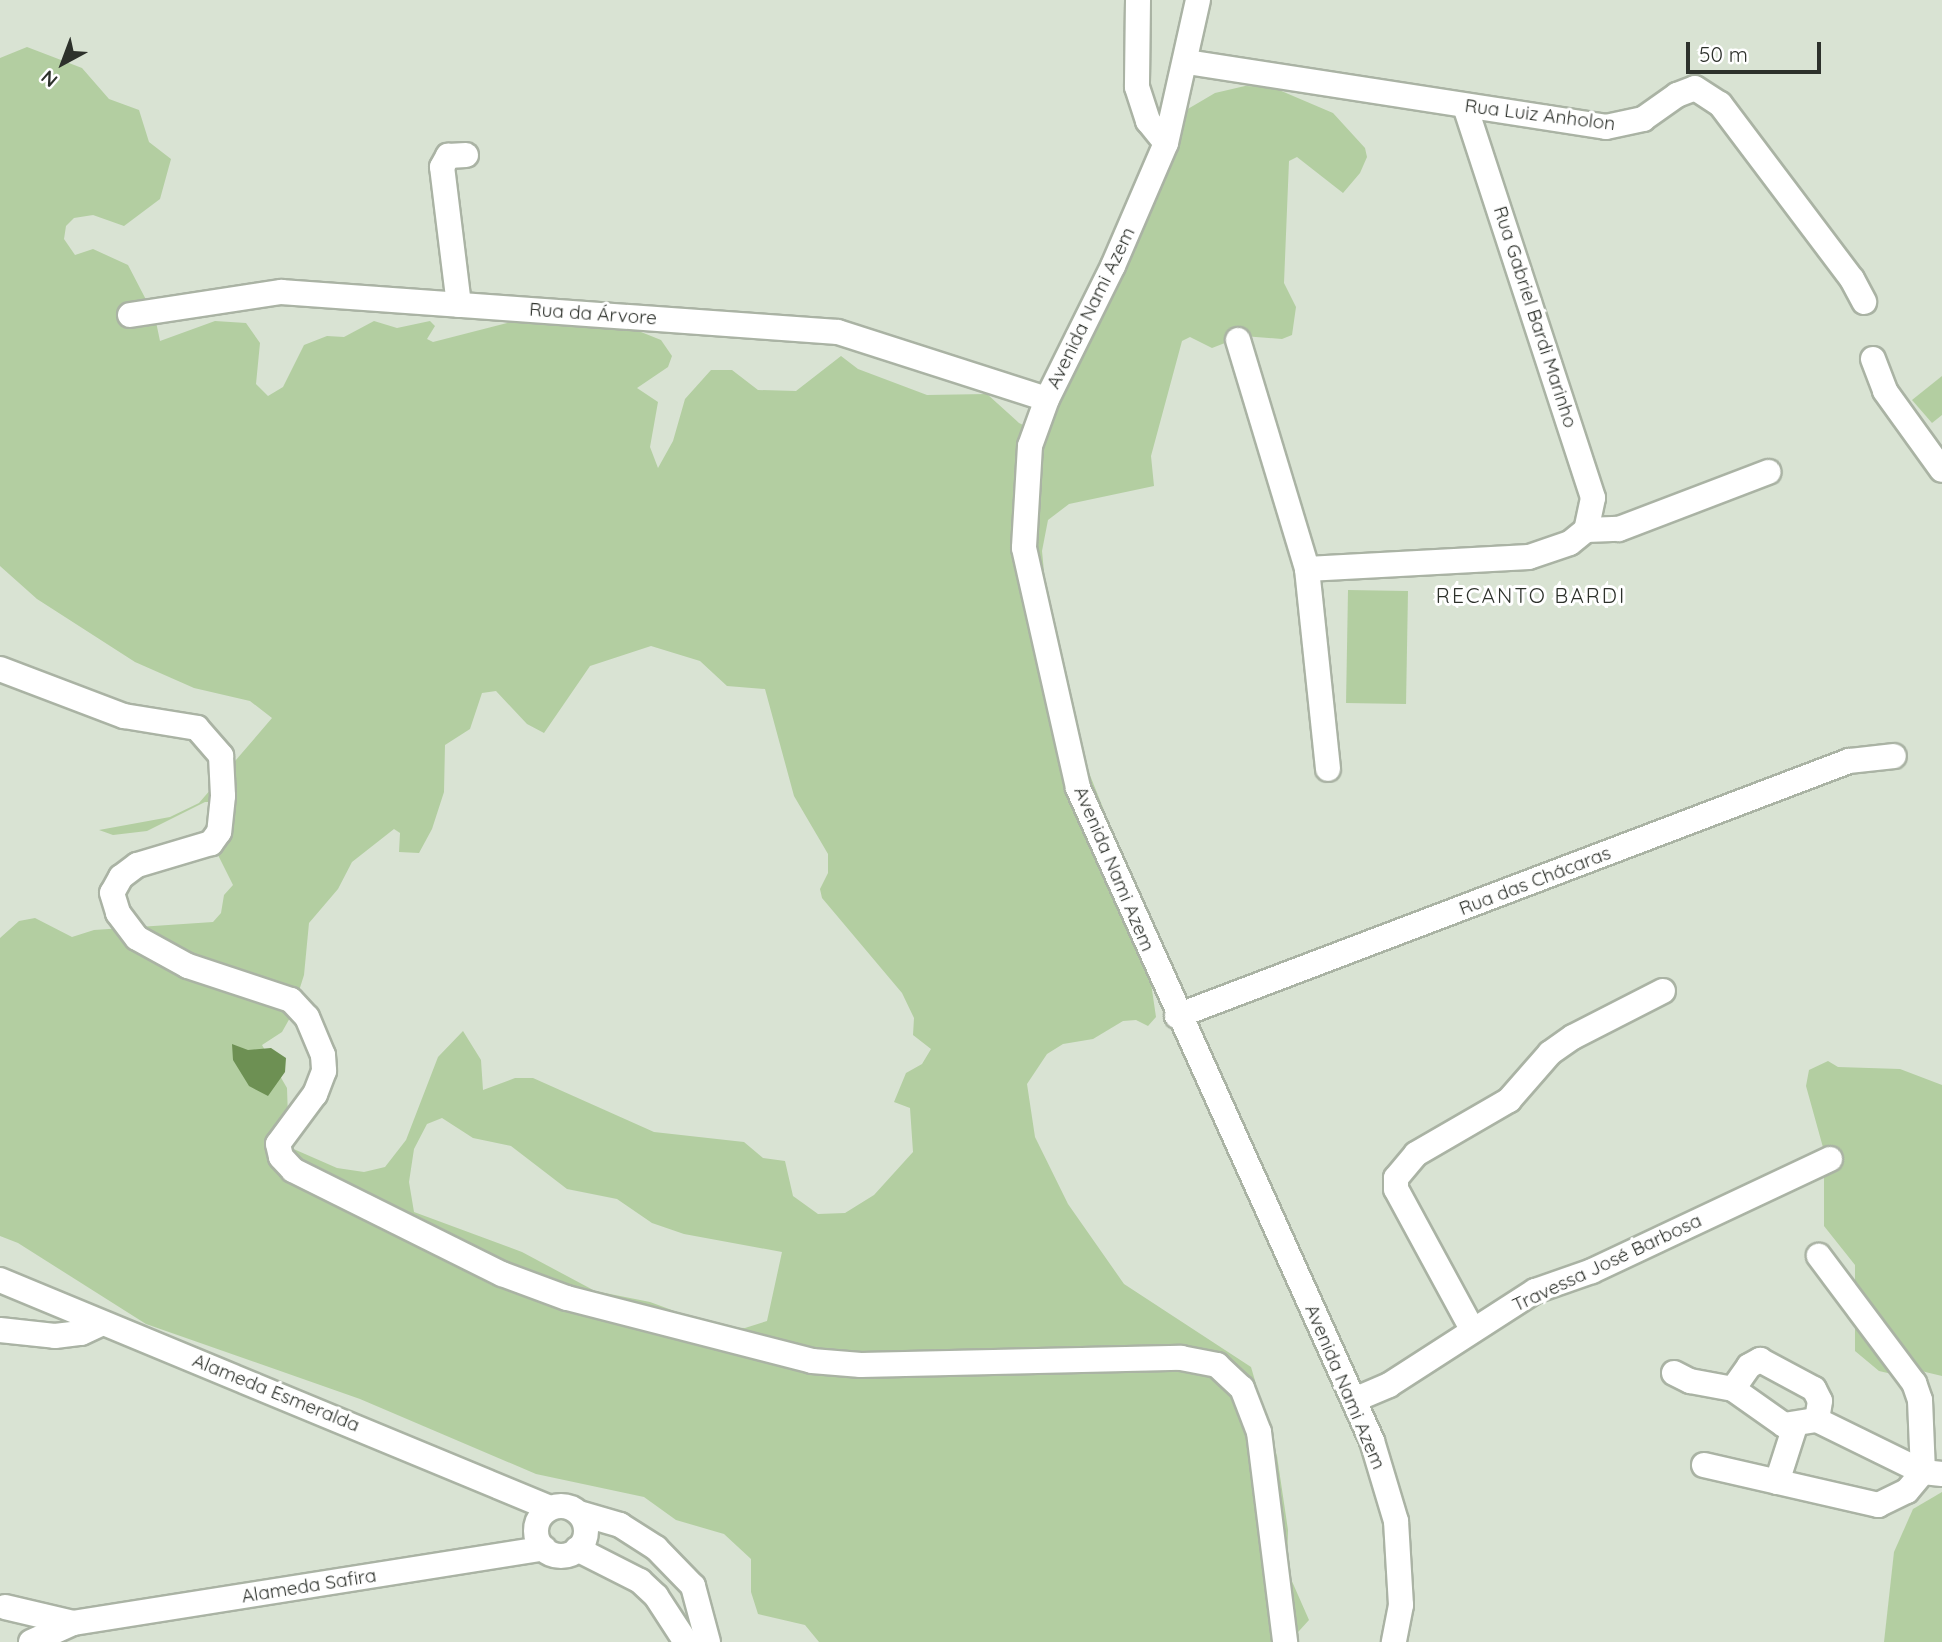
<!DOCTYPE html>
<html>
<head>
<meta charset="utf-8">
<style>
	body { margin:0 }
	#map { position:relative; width:1942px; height:1642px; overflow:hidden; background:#d9e3d3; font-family:Quicksand,sans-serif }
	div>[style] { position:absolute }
	.green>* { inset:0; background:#b3cea1; transform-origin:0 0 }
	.water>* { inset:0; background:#6d9053 }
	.roads { filter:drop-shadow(2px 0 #aab3a4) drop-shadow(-2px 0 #aab3a4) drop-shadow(0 2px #aab3a4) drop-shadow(0 -2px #aab3a4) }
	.minor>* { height:24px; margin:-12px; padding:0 12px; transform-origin:12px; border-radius:12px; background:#fff }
	.minor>.ring { margin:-12px; padding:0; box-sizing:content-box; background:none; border:24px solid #fff; border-radius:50% }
	span { translate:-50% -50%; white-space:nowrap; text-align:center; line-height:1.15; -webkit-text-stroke:6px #fff; paint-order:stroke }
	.street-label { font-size:19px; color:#2d312b }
	.neighbourhood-label { font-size:21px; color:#2d312b; letter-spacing:2px }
	.north { position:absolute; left:28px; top:28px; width:70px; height:70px; -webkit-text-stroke:5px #fff; paint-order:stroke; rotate:221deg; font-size:19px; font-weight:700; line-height:28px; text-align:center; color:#2d312b }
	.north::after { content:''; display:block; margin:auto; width:24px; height:32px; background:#2d312b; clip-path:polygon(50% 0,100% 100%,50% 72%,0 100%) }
	.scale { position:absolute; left:1686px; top:42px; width:135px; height:32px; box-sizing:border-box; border:4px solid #2d312b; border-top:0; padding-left:9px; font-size:21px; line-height:24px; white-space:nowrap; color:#2d312b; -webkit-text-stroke:5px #fff; paint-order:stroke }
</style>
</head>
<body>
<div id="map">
	<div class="green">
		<div style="clip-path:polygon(evenodd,27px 47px,82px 68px,109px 99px,139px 110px,149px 142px,171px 159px,160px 199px,124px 226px,93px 215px,74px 218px,66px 226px,64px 239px,75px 255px,93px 249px,128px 265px,155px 317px,160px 341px,215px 321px,246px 323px,260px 343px,256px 384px,268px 396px,283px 387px,304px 345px,327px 336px,344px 337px,374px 321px,397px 328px,430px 321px,435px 326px,427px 339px,433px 342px,515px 321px,631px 328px,661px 340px,672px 356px,668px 367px,637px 388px,658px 402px,650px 447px,658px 468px,673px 441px,685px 399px,711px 370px,732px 370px,758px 390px,796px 391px,841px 356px,858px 369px,927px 395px,987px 394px,1019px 423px,1040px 433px,1059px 404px,1181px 113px,1215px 93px,1245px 86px,1272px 87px,1333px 113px,1365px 148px,1367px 157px,1360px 173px,1343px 193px,1297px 157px,1289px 161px,1284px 283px,1296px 307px,1292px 335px,1282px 339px,1243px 336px,1212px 348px,1190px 337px,1182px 341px,1151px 456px,1154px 486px,1069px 504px,1048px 520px,1042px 551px,1051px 645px,1075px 738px,1124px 860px,1114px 891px,1151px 983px,1156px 1017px,1148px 1026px,1136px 1020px,1123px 1021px,1093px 1039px,1063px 1044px,1047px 1054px,1027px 1084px,1035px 1137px,1068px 1204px,1124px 1284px,1251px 1367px,1277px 1456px,1288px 1530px,1287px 1570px,1309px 1620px,1289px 1642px,819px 1642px,805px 1625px,758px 1614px,751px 1592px,751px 1559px,724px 1534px,676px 1520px,644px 1497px,536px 1474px,360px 1399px,146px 1324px,18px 1243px,0 1236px,0 938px,19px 921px,35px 918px,72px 937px,94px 930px,213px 922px,221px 913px,224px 895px,233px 885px,218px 855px,220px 807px,216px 802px,205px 802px,147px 831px,113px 835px,99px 830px,170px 817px,199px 803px,272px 718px,250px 701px,194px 688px,135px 662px,37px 599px,0 566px,0 58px,27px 47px,651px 646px,700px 661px,727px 686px,765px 689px,794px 796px,828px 854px,828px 873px,820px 889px,822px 898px,902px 993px,914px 1018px,913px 1035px,931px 1049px,922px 1064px,906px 1073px,894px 1102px,910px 1108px,913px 1152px,874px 1195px,845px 1213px,818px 1214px,793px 1196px,785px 1161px,763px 1158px,744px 1142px,654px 1132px,533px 1078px,515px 1078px,483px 1090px,481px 1060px,463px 1031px,438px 1057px,406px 1140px,385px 1167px,364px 1172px,337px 1168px,289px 1147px,287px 1088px,262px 1045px,282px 1032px,291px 1016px,304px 975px,309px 923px,338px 889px,352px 862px,394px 829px,400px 833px,399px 852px,419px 853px,432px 829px,444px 792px,445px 745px,470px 729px,482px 693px,496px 691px,527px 724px,544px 733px,590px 666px,651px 646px,27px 47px,442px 1118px,473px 1138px,511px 1146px,567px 1189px,617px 1199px,652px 1223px,684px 1234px,782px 1252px,767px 1321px,745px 1328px,718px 1327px,650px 1302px,595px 1291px,522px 1252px,414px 1212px,409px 1182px,414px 1149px,427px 1124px,442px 1118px)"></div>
		<div style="clip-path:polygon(1942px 376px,1942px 415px,1932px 423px,1912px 400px)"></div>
		<div style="left:1408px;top:591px;width:113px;height:60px;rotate:91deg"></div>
		<div style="clip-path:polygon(1828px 1061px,1838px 1067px,1900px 1069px,1942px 1085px,1942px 1376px,1917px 1370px,1892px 1374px,1879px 1371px,1855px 1351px,1855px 1265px,1824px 1226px,1824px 1151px,1806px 1086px,1809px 1070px)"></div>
		<div style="clip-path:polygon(1942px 1492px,1942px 1642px,1884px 1642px,1894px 1552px,1913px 1509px)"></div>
	</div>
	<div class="water">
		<div style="clip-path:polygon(232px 1044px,248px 1050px,271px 1048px,286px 1058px,285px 1072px,268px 1096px,249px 1086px,233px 1060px)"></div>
	</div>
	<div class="roads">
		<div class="minor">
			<div style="left:1138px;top:0;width:87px;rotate:90.7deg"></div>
			<div style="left:1137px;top:87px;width:36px;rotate:72deg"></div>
			<div style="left:1148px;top:121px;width:28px;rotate:51deg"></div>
			<div style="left:1198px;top:0;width:147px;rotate:102.6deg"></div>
			<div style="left:1166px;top:143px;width:134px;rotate:113.3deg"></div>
			<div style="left:1113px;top:266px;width:148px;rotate:116.4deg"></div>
			<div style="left:1047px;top:399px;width:50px;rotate:109.9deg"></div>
			<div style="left:1030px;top:446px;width:102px;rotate:93.4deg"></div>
			<div style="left:1024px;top:548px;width:246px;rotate:77.3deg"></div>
			<div style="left:1078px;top:788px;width:716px;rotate:65.76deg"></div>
			<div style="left:1372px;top:1441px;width:84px;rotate:73.3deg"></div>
			<div style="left:1396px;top:1521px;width:84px;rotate:86.6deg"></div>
			<div style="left:1401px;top:1605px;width:38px;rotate:101deg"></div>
			<div style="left:1187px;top:62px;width:424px;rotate:8.8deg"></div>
			<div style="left:1606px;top:127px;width:38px;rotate:-12deg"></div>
			<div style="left:1643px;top:119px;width:42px;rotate:-35.2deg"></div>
			<div style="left:1677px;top:95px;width:19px;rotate:-21deg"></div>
			<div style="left:1695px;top:88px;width:30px;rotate:33deg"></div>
			<div style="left:1720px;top:104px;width:219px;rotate:53deg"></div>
			<div style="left:1852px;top:279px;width:26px;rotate:62deg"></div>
			<div style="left:1465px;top:106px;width:412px;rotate:71.9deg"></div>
			<div style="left:1593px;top:498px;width:33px;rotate:102deg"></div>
			<div style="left:459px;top:305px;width:139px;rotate:-97deg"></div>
			<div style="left:442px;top:167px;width:13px;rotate:-61deg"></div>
			<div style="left:448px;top:156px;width:18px;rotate:-3deg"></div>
			<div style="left:130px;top:315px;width:153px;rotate:-8.7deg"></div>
			<div style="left:281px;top:292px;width:558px;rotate:4.11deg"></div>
			<div style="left:838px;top:332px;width:219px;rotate:17.8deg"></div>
			<div style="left:1238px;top:340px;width:239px;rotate:73.2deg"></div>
			<div style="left:1307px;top:569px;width:201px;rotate:84deg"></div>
			<div style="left:1873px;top:359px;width:34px;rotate:69deg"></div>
			<div style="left:1885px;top:391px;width:97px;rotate:54.2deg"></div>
			<div style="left:1307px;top:569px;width:222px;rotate:-3.1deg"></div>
			<div style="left:1529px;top:557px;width:43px;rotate:-18.9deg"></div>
			<div style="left:1570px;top:543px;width:21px;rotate:-39deg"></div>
			<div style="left:1586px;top:530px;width:33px;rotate:-2deg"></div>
			<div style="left:1619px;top:529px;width:160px;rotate:-20.9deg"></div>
			<div style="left:0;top:669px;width:133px;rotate:20.8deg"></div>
			<div style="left:124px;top:716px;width:74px;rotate:9.3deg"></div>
			<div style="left:197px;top:728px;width:37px;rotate:49deg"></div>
			<div style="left:221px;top:756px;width:40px;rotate:87.1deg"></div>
			<div style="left:223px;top:796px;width:36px;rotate:96deg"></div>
			<div style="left:219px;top:832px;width:14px;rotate:126deg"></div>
			<div style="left:211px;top:843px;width:77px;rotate:163.4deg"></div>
			<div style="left:137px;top:865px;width:20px;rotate:143deg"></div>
			<div style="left:121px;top:877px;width:18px;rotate:119deg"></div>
			<div style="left:112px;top:893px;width:21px;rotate:73deg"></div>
			<div style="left:118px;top:913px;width:31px;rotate:53deg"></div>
			<div style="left:137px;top:938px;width:58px;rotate:28.8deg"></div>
			<div style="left:188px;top:966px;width:108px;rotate:18.3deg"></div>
			<div style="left:291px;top:1000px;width:23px;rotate:47deg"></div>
			<div style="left:307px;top:1017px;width:41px;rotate:67.2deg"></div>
			<div style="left:323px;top:1055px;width:16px;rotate:86deg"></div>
			<div style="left:324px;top:1071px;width:25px;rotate:111deg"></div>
			<div style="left:315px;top:1094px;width:62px;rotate:126.5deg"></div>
			<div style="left:278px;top:1144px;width:13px;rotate:77deg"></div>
			<div style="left:281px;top:1157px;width:18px;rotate:47deg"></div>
			<div style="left:293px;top:1170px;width:233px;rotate:26.5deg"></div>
			<div style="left:502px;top:1274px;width:69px;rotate:20.3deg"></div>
			<div style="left:567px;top:1298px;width:253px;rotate:14.4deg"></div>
			<div style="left:812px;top:1361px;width:49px;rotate:4.7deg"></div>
			<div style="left:861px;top:1365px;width:320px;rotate:-1.3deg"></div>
			<div style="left:1181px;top:1358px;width:37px;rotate:11deg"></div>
			<div style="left:1217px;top:1365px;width:34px;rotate:43deg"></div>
			<div style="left:1242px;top:1388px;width:47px;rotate:68.9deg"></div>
			<div style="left:1259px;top:1432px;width:212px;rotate:82.9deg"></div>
			<div style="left:1177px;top:1016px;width:719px;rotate:-20.78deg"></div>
			<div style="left:1849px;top:761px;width:45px;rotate:-6.3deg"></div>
			<div style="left:0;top:1280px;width:595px;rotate:22.52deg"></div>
			<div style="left:1472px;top:1329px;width:159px;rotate:-118.5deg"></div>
			<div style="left:1396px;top:1189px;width:11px;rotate:-90deg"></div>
			<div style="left:1396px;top:1178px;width:31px;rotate:-50deg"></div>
			<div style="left:1416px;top:1154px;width:108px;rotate:-30.1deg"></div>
			<div style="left:1509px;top:1100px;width:62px;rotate:-48.9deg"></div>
			<div style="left:1550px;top:1053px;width:28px;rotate:-35deg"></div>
			<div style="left:1573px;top:1037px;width:101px;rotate:-27.1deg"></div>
			<div style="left:0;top:1330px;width:55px;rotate:6.2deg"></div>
			<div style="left:55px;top:1336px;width:26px;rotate:-7deg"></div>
			<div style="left:81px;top:1333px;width:23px;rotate:-25deg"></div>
			<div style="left:1674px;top:1373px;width:18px;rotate:27deg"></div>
			<div style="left:1690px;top:1381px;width:44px;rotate:10.5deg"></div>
			<div style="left:1733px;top:1389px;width:62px;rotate:35.2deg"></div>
			<div style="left:1784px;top:1425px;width:33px;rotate:-9deg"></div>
			<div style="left:1817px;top:1420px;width:118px;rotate:26.1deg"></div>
			<div style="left:1923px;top:1472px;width:19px;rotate:6deg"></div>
			<div style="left:1733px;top:1389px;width:28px;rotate:-55deg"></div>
			<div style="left:1749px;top:1366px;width:13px;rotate:-29deg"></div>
			<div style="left:1760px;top:1360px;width:61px;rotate:28.2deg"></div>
			<div style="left:1814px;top:1389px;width:13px;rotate:63deg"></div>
			<div style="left:1820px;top:1401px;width:19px;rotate:99deg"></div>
			<div style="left:1354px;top:1400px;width:38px;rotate:-23deg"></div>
			<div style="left:1389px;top:1385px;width:174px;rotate:-32.8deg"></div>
			<div style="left:1535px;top:1291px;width:60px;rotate:-19.3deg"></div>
			<div style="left:1592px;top:1271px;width:263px;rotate:-25.2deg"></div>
			<div style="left:1704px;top:1465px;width:179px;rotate:12.9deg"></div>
			<div style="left:1878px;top:1505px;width:32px;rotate:-26deg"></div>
			<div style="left:1907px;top:1491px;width:25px;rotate:-50deg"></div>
			<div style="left:1923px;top:1472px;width:72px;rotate:-92.4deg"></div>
			<div style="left:1920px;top:1400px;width:18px;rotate:-109deg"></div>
			<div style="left:1914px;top:1383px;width:159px;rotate:-126.8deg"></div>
			<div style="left:1777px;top:1482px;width:59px;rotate:-72.2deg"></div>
			<div class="ring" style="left:536px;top:1506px;width:26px;height:26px"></div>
			<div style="left:579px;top:1513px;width:43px;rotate:16.3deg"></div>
			<div style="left:620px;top:1525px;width:43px;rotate:32.6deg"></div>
			<div style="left:656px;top:1548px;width:53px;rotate:45.8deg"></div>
			<div style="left:693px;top:1586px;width:58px;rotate:75deg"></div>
			<div style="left:577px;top:1549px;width:71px;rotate:26.9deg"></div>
			<div style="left:640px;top:1581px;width:22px;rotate:43deg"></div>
			<div style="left:656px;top:1596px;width:55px;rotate:56.9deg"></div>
			<div style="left:5px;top:1607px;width:70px;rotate:13.2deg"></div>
			<div style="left:31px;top:1642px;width:46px;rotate:-24.3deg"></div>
			<div style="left:73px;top:1623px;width:477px;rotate:-9deg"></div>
		</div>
	</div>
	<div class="street-label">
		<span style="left:1540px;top:115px;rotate:7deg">Rua Luiz Anholon</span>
		<span style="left:1091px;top:308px;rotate:-64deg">Avenida Nami Azem</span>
		<span style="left:593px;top:314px;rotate:4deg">Rua da Árvore</span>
		<span style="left:1535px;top:317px;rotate:72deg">Rua Gabriel Bardi Marinho</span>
		<span style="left:1114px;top:869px;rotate:67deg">Avenida Nami Azem</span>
		<span style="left:1535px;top:881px;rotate:-21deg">Rua das Chácaras</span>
		<span style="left:1607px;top:1263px;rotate:-25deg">Travessa José Barbosa</span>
		<span style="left:1345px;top:1387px;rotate:67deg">Avenida Nami Azem</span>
		<span style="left:276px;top:1393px;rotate:22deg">Alameda Esmeralda</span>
		<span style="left:309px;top:1586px;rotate:-9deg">Alameda Safira</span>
	</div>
	<div class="neighbourhood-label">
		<span style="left:1531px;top:595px">RECANTO BARDI</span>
	</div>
	<div class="north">N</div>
	<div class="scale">50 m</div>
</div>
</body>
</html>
